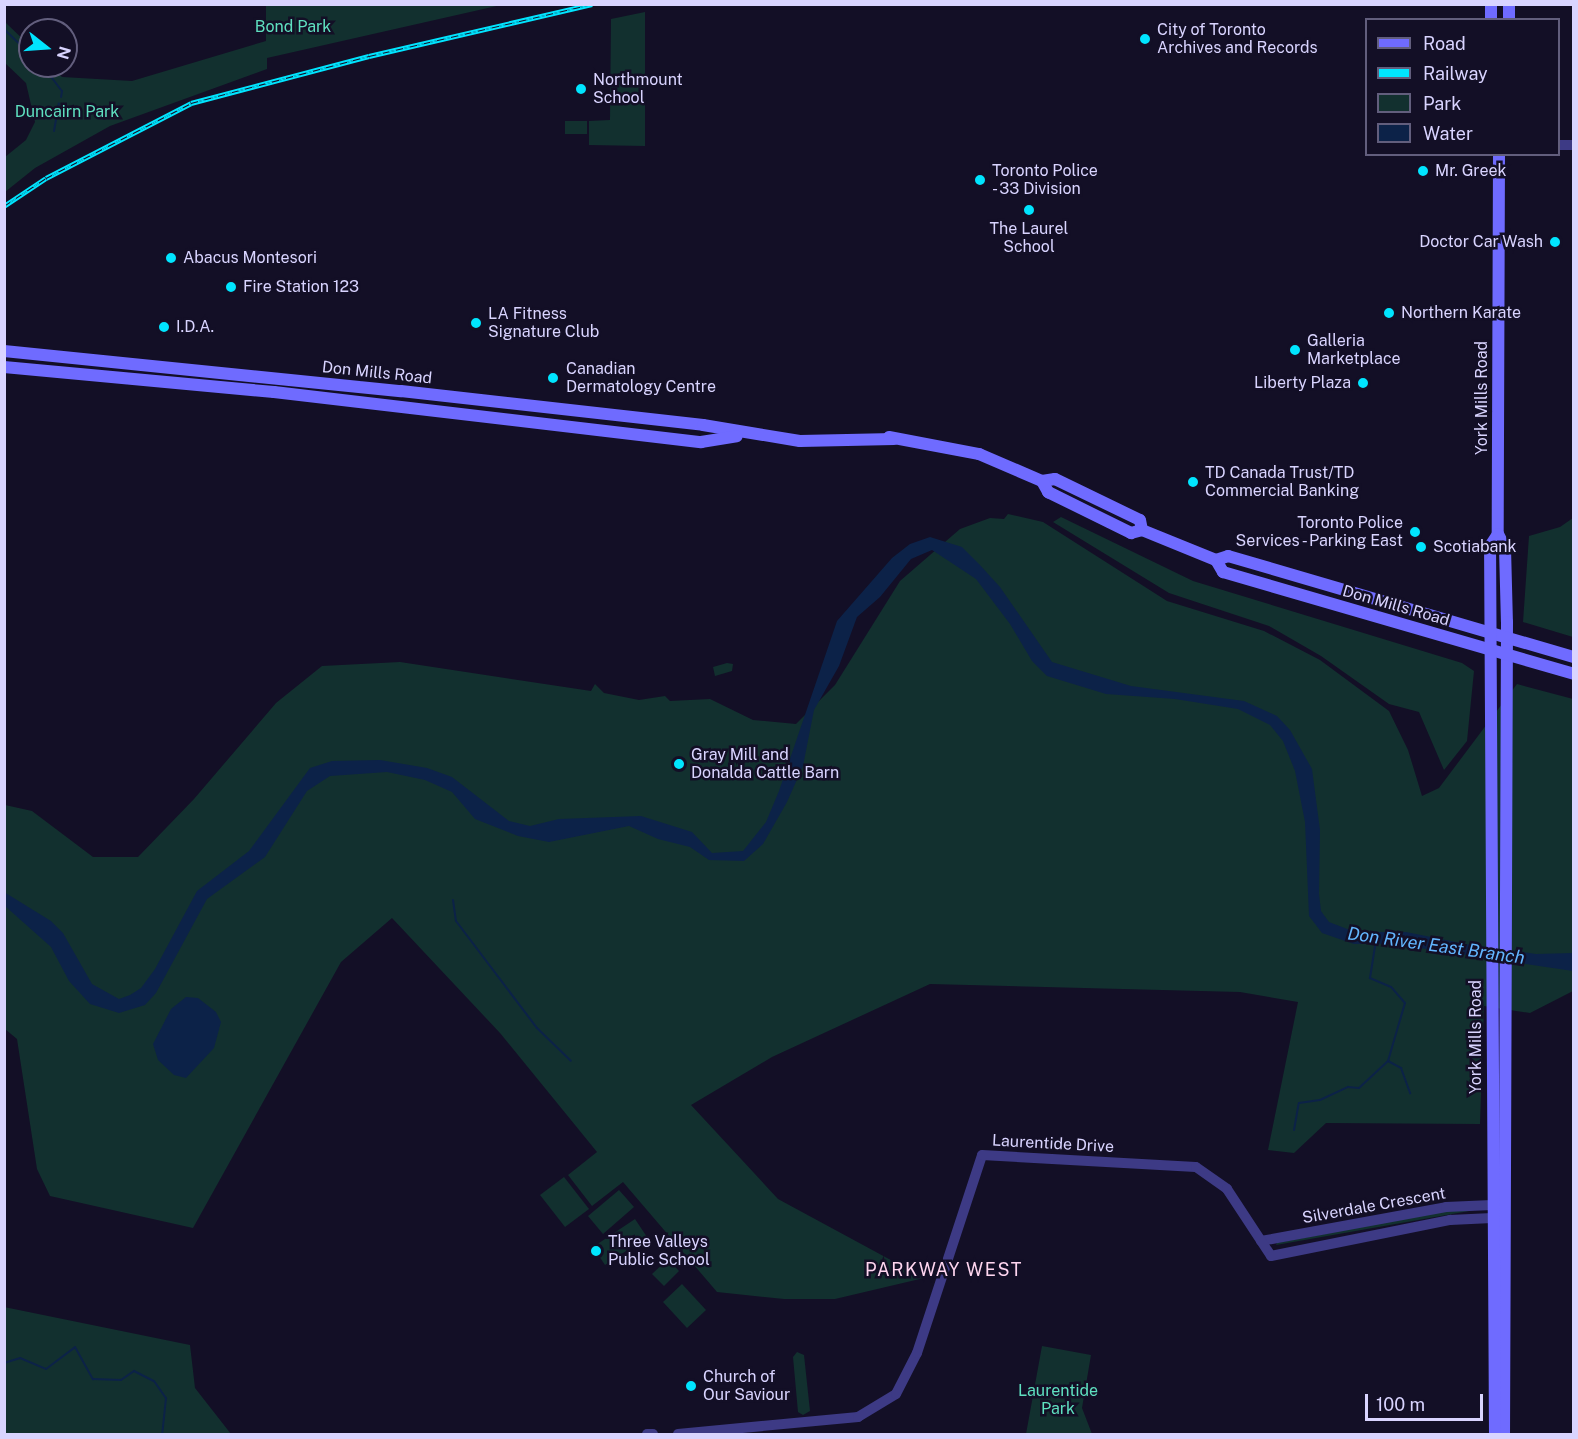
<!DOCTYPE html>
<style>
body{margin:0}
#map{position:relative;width:1578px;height:1439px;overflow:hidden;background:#130f26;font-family:"Public Sans",sans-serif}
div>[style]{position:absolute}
.green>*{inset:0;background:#12302f}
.water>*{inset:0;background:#0c2248}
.stream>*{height:2px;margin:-1px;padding:0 1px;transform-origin:1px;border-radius:1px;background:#0c2248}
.tertiary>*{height:10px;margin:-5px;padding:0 5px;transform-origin:5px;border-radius:5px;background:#3d3a85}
.secondary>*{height:12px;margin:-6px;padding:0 6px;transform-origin:6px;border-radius:6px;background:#6f6bff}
.rail>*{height:4.5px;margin-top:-2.25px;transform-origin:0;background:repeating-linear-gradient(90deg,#130f26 0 7px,#00e5ff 0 14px);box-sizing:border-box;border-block:2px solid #00e5ff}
.dots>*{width:16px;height:16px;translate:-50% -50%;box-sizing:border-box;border:3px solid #130f26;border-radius:50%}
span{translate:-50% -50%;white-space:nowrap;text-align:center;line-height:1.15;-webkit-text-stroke:5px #130f26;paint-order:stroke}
.park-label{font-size:16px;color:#5fe0c0}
.poi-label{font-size:16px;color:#d9d4ff}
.left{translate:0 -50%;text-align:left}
.right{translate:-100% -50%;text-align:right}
.street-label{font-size:16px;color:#d9d4ff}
.water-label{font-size:18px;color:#62b6ff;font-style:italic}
.neighbourhood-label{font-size:18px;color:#ffd6f0;letter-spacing:1.5px}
.frame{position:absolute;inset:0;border:6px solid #d9d4ff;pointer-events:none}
.legend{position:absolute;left:1365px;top:18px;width:195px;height:138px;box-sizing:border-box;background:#130f26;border:2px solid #625e7d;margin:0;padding:8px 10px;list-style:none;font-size:18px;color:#d9d4ff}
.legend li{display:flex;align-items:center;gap:12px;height:30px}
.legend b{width:30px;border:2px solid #625e7d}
.north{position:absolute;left:18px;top:18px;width:60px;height:60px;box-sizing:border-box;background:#130f26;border:2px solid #625e7d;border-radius:50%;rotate:107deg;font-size:16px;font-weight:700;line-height:24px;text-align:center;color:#d9d4ff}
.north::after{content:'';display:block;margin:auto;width:21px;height:27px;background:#00e5ff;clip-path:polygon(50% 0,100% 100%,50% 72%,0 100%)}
.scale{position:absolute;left:1365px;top:1394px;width:118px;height:27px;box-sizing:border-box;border:3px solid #d9d4ff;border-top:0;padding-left:8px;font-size:18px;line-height:21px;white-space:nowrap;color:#d9d4ff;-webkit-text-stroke:4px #130f26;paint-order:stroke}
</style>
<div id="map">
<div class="green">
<div style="clip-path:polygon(266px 5px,501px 5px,267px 58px,267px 69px,110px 126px,35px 168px,5px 192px,5px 157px,26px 140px,35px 122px,26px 83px,5px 63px,5px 22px,30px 46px,30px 66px,51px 66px,62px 77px,132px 81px,266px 41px)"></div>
<div style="clip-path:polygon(645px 12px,645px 146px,589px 145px,589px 121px,610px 120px,611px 19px)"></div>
<div style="clip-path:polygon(565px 121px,587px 121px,587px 134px,565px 134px)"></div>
<div style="clip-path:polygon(1008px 514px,1043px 522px,1167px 601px,1264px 631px,1320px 660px,1389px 711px,1408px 750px,1422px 796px,1439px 788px,1517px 684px,1573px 699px,1573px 991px,1530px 1013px,1484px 1006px,1480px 1124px,1326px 1123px,1294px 1153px,1268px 1150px,1298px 1002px,1240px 992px,930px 984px,772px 1057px,691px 1105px,778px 1199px,924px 1278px,835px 1299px,784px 1299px,717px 1292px,623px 1182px,592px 1206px,568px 1175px,597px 1152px,500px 1033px,392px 918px,341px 962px,193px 1228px,50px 1196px,37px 1169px,17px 1039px,5px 1029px,5px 805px,32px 811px,93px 857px,138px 857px,194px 799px,276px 703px,322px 666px,400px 662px,591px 691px,595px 684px,604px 693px,639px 700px,665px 696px,670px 701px,710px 699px,753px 720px,796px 724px,835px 685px,900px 581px,960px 529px,990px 518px,1004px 519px)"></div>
<div style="clip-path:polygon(1061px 517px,1193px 581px,1462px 663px,1474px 671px,1467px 741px,1444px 770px,1419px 712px,1389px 704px,1321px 656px,1269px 626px,1169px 593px,1053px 522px)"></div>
<div style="clip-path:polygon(1573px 518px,1573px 637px,1523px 622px,1529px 536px,1560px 527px)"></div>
<div style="clip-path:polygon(727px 663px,733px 664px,732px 671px,715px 676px,713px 667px)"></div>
<div style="clip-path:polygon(564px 1177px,589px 1209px,565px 1227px,540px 1195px)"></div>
<div style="clip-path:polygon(619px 1190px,634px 1207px,603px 1234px,588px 1216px)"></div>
<div style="clip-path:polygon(1465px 1207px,1475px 1210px,1276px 1245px,1277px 1243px)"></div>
<div style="clip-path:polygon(635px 1219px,647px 1237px,605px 1265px,593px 1247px)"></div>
<div style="clip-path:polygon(668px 1259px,679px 1271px,664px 1286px,652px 1274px)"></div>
<div style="clip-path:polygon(682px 1284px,706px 1310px,687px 1328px,663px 1302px)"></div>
<div style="clip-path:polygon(4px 1307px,190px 1345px,195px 1388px,231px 1434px,5px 1434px)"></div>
<div style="clip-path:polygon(1042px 1346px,1091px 1355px,1082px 1408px,1092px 1434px,1026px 1434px)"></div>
<div style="clip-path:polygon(797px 1352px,804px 1355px,810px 1411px,803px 1415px,798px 1412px,793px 1357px)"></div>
</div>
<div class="water">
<div style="clip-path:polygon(930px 537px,962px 547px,979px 564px,1000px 587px,1052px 662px,1131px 686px,1244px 701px,1277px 716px,1290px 730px,1312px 769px,1320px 830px,1319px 894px,1321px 911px,1329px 922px,1355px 932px,1406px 932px,1471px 945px,1536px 954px,1573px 953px,1573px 971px,1393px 944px,1354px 944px,1322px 933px,1309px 916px,1305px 822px,1295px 771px,1283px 741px,1270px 725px,1238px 709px,1175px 699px,1106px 694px,1047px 676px,1032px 661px,1010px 624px,976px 579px,932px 550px,911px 559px,880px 597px,857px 617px,839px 666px,814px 710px,803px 766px,787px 802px,763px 844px,744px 861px,709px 860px,690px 847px,658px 839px,629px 826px,549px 842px,518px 836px,475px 819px,452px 792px,425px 780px,387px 772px,330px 776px,307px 791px,265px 857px,207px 899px,156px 993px,145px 1005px,119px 1013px,90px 1004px,69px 981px,51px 947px,5px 906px,4px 892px,51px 921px,63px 933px,92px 984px,119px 999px,130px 995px,141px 988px,155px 969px,197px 891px,249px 851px,310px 768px,332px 761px,380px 760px,427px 768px,452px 777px,509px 821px,530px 826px,559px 819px,641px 816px,692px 832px,712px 853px,743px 851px,766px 822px,779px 791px,837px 621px,892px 558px,910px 544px)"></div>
<div style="clip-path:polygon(186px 997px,198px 998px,216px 1012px,221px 1022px,214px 1048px,186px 1078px,174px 1075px,158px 1060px,153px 1044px,171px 1009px)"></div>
</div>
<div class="stream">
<div style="left:4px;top:29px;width:36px;rotate:44deg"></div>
<div style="left:43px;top:66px;width:31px;rotate:53deg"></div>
<div style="left:62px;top:91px;width:6px;rotate:99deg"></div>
<div style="left:54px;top:131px;width:28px;rotate:-80deg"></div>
<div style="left:453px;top:900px;width:21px;rotate:82deg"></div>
<div style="left:456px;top:921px;width:134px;rotate:52.9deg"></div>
<div style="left:537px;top:1028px;width:47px;rotate:44.1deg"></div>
<div style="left:1388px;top:1061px;width:15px;rotate:28deg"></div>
<div style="left:1401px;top:1068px;width:27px;rotate:70deg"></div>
<div style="left:1294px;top:1130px;width:27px;rotate:-80deg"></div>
<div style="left:1299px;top:1103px;width:21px;rotate:-8deg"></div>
<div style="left:1320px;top:1100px;width:31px;rotate:-25deg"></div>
<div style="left:1348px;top:1087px;width:11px;rotate:5deg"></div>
<div style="left:1359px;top:1088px;width:40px;rotate:-43deg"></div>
<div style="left:1388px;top:1061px;width:60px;rotate:-73.7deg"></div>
<div style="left:1405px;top:1003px;width:21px;rotate:-131deg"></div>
<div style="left:1391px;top:987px;width:23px;rotate:-157deg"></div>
<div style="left:1370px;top:978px;width:37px;rotate:-81deg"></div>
<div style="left:4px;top:1363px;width:17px;rotate:-17deg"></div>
<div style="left:20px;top:1358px;width:28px;rotate:23deg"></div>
<div style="left:46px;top:1369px;width:36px;rotate:-37deg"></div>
<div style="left:75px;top:1347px;width:37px;rotate:61deg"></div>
<div style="left:93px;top:1379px;width:28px;rotate:2deg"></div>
<div style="left:121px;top:1380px;width:16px;rotate:-35deg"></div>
<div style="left:134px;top:1371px;width:22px;rotate:27deg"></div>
<div style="left:154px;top:1381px;width:21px;rotate:55deg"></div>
<div style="left:166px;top:1398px;width:36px;rotate:96deg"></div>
</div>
<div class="tertiary">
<div style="left:1558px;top:145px;width:16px"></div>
<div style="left:1261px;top:1241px;width:188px;rotate:-10.4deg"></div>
<div style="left:1446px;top:1207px;width:46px;rotate:-2.5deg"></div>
<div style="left:647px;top:1434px;width:6px"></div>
<div style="left:678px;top:1434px;width:181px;rotate:-5.4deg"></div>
<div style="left:858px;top:1417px;width:44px;rotate:-31.2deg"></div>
<div style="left:896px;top:1394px;width:46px;rotate:-62.9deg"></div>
<div style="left:917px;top:1353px;width:208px;rotate:-71.8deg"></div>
<div style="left:982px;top:1155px;width:214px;rotate:3.2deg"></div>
<div style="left:1196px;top:1167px;width:38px;rotate:35deg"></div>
<div style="left:1227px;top:1189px;width:80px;rotate:56.7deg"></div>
<div style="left:1271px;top:1256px;width:183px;rotate:-11.4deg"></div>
<div style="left:1450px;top:1220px;width:42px;rotate:-2.7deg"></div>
</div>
<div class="secondary">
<div style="left:1491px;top:4px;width:16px;rotate:90deg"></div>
<div style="left:1509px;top:4px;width:16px;rotate:90deg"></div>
<div style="left:1499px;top:154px;width:380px;rotate:90.2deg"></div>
<div style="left:1498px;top:534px;width:16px;rotate:63deg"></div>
<div style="left:1505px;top:548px;width:74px;rotate:88.5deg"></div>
<div style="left:1507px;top:622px;width:812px;rotate:90.21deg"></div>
<div style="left:4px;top:351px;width:399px;rotate:5.8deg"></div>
<div style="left:401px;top:391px;width:304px;rotate:6.4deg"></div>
<div style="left:703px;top:425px;width:98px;rotate:9.4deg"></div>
<div style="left:800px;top:441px;width:94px;rotate:-1.2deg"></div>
<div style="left:4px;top:367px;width:271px;rotate:5.3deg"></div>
<div style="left:274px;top:392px;width:430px;rotate:6.7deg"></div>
<div style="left:701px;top:442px;width:36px;rotate:-9deg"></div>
<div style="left:889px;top:437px;width:92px;rotate:10.7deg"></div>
<div style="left:979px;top:454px;width:69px;rotate:23.2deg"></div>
<div style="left:1042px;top:481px;width:13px;rotate:-9deg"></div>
<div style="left:1055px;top:479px;width:94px;rotate:25.8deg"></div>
<div style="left:1140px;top:520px;width:10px;rotate:79deg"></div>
<div style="left:1042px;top:481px;width:13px;rotate:61deg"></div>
<div style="left:1048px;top:492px;width:93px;rotate:26.3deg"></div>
<div style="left:1131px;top:533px;width:11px;rotate:-15deg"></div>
<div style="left:1142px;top:530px;width:80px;rotate:22.1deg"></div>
<div style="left:1216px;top:560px;width:13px;rotate:-18deg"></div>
<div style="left:1228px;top:556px;width:360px;rotate:16.3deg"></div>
<div style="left:1216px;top:560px;width:14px;rotate:60deg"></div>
<div style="left:1223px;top:572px;width:366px;rotate:16.2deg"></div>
<div style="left:1495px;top:1434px;width:888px;rotate:-90.32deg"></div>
<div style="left:1490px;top:546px;width:14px;rotate:-56deg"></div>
</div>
<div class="rail">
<div style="left:4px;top:206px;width:50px;rotate:-33.7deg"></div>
<div style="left:46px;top:178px;width:163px;rotate:-27.3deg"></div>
<div style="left:191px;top:103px;width:184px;rotate:-14.8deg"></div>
<div style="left:369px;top:56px;width:229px;rotate:-13.1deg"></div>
</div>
<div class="dots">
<div style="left:1145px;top:39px;background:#00e5ff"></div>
<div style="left:581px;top:89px;background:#00e5ff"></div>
<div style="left:1423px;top:171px;background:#00e5ff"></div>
<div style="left:980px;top:180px;background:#00e5ff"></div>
<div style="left:1029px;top:210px;background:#00e5ff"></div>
<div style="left:1555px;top:242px;background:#00e5ff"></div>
<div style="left:171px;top:258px;background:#00e5ff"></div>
<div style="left:231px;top:287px;background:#00e5ff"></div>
<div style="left:1389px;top:313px;background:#00e5ff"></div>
<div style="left:476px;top:323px;background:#00e5ff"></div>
<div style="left:164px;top:327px;background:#00e5ff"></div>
<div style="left:1295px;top:350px;background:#00e5ff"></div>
<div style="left:553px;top:378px;background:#00e5ff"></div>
<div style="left:1363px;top:383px;background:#00e5ff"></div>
<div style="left:1193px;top:482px;background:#00e5ff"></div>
<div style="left:1415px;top:532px;background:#00e5ff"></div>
<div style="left:1421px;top:547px;background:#00e5ff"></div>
<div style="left:679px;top:764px;background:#00e5ff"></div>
<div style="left:596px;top:1251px;background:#00e5ff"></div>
<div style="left:691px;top:1386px;background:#00e5ff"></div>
</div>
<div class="park-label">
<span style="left:293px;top:27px">Bond Park</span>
<span style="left:67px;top:112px">Duncairn Park</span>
<span style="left:1058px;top:1400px">Laurentide<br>Park</span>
</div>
<div class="poi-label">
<span class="left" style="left:1157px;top:39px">City of Toronto<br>Archives and Records</span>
<span class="left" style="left:593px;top:89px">Northmount<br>School</span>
<span class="left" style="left:992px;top:180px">Toronto Police<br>- 33 Division</span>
<span class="left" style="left:1435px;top:171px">Mr. Greek</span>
<span style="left:1029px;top:238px">The Laurel<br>School</span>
<span class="right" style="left:1543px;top:242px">Doctor Car Wash</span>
<span class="left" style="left:183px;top:258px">Abacus Montesori</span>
<span class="left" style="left:243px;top:287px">Fire Station 123</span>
<span class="left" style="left:1401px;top:313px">Northern Karate</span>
<span class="left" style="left:488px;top:323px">LA Fitness<br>Signature Club</span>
<span class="left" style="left:176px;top:327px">I.D.A.</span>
<span class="left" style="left:1307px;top:350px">Galleria<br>Marketplace</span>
<span class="left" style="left:566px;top:378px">Canadian<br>Dermatology Centre</span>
<span class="right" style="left:1351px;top:383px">Liberty Plaza</span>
<span class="left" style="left:1205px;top:482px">TD Canada Trust/TD<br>Commercial Banking</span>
<span class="right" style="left:1403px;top:532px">Toronto Police<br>Services - Parking East</span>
<span class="left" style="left:1433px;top:547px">Scotiabank</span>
<span class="left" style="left:691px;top:764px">Gray Mill and<br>Donalda Cattle Barn</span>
<span class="left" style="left:608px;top:1251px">Three Valleys<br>Public School</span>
<span class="left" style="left:703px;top:1386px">Church of<br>Our Saviour</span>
</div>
<div class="street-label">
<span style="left:377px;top:373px;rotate:6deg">Don Mills Road</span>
<span style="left:1482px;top:398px;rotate:-90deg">York Mills Road</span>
<span style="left:1396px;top:606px;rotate:16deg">Don Mills Road</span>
<span style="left:1476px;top:1037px;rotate:-90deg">York Mills Road</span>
<span style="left:1053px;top:1144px;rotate:3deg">Laurentide Drive</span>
<span style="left:1374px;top:1206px;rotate:-10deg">Silverdale Crescent</span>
</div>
<div class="water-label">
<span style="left:1436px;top:946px;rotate:8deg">Don River East Branch</span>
</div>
<div class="neighbourhood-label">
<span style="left:944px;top:1270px">PARKWAY WEST</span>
</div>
<div class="frame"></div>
<ul class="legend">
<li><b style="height:8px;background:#6f6bff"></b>Road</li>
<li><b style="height:8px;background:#00e5ff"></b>Railway</li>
<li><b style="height:16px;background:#12302f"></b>Park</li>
<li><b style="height:16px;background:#0c2248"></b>Water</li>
</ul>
<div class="north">N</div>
<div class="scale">100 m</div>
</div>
